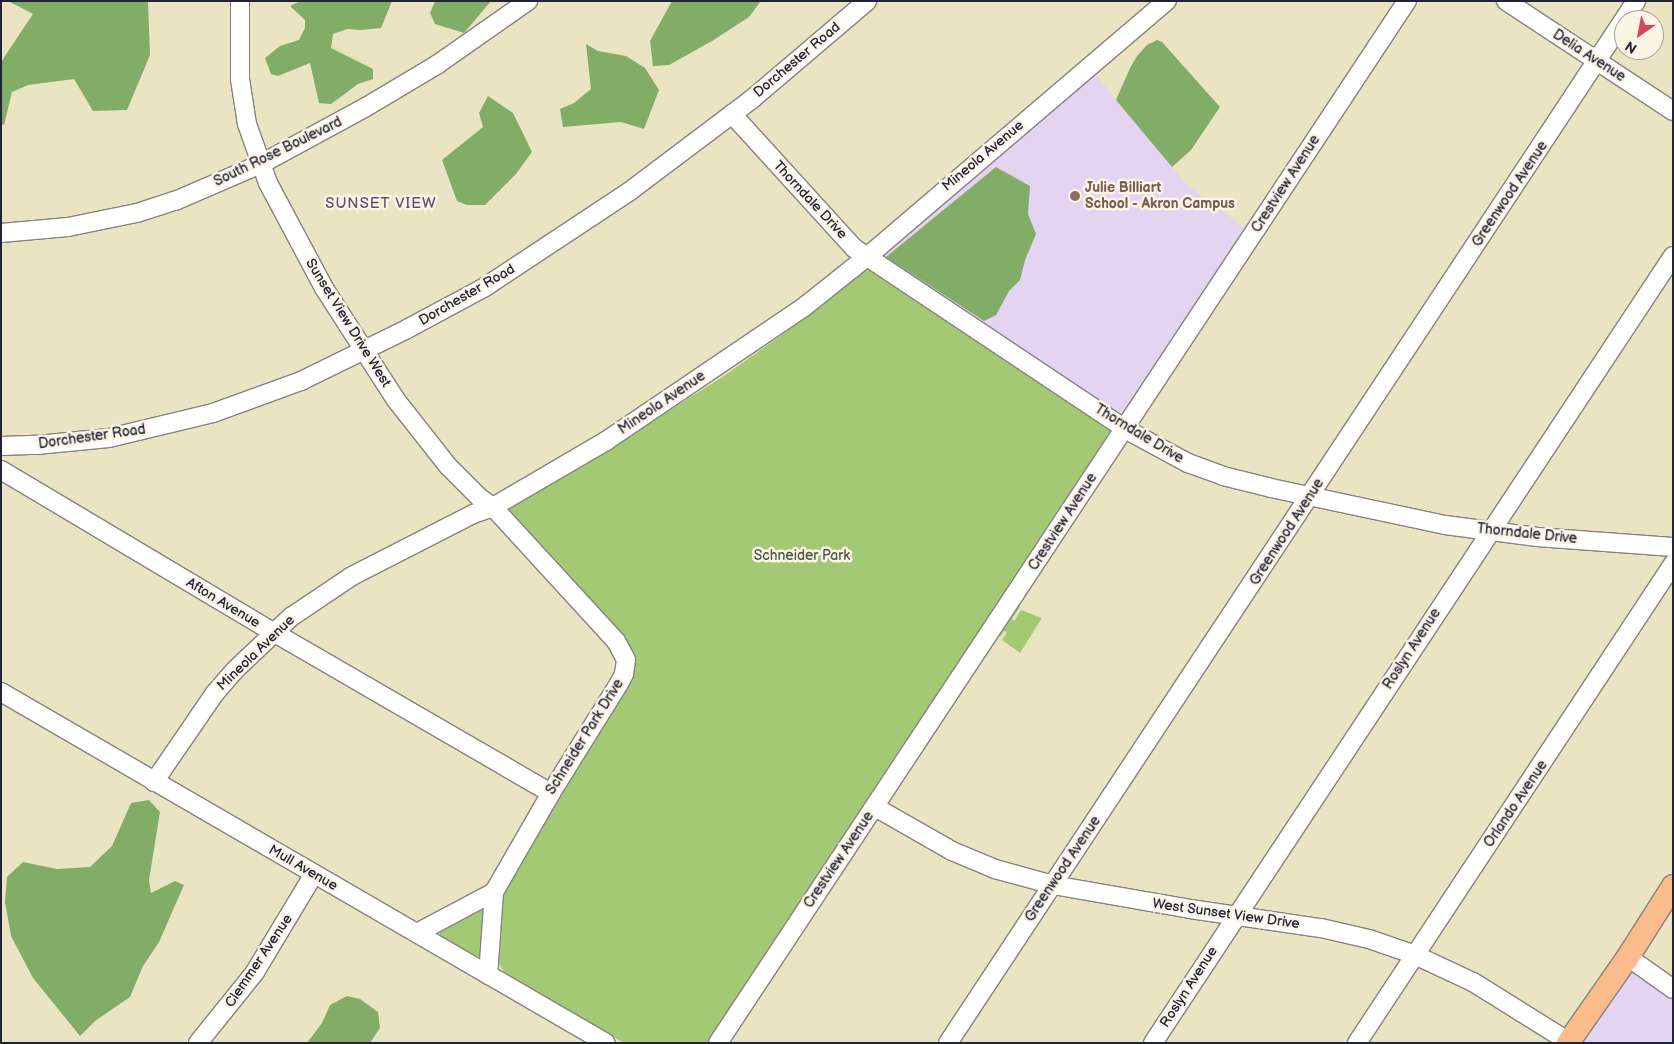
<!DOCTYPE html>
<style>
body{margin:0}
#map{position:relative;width:1674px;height:1044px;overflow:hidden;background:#ebe4c3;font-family:"Balsamiq Sans",sans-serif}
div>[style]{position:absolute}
.built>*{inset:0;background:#e4d3f1}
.green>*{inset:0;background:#a3c974}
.forest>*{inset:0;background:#82ad66}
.roads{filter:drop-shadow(1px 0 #86837f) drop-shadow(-1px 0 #86837f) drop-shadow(0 1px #86837f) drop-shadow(0 -1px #86837f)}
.minor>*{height:18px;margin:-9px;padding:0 9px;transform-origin:9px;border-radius:9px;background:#fff}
.major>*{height:22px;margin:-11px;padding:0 11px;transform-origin:11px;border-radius:11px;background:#f9bc8a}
.dots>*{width:14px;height:14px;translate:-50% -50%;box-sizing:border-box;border:2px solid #fcf5e5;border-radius:50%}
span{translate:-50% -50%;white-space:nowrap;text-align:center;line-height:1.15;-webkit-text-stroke:5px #fcf5e5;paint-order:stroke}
.street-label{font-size:14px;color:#22223b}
.education-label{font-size:14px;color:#785e54;font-weight:700}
.left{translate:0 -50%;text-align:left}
.park-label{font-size:14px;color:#49544c}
.neighbourhood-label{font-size:15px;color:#60506e;letter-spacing:1px}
.frame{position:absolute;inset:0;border:2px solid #22223b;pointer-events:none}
.north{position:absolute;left:1614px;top:10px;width:50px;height:50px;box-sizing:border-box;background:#fcf5e5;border:1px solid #a5a1a1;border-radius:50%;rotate:213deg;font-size:14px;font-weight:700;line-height:20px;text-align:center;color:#22223b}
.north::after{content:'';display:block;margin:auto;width:18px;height:22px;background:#d1495b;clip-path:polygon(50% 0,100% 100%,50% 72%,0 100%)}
</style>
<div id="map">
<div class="built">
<div style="clip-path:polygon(1091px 69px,1188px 186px,1250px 232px,1125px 416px,1117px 417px,884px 260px,880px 254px)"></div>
<div style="clip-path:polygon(1628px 957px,1673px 989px,1673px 1043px,1568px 1043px)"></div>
</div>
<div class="green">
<div style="clip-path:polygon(870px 270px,879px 272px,1110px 429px,1112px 434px,710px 1043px,624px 1043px,512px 978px,504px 972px,499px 964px,503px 898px,506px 887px,634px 664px,635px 654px,621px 634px,510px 515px,509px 510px,512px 504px,616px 444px,724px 376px,804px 319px,863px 271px)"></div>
<div style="clip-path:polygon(1018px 605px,1020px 607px,1012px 619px,1014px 621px,1021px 610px,1042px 618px,1020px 653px,1002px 640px,1007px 632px,1004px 631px,1000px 637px,996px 634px)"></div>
<div style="clip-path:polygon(485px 902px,485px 953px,480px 957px,471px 955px,440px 936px,440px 927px)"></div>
</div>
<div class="forest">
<div style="clip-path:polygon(8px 1px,148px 1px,150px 55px,127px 110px,93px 111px,74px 79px,28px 85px,12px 92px,4px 125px,1px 124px,1px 62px,33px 14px)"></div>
<div style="clip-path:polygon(301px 1px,392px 1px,381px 28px,361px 30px,347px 29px,333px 34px,331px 48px,373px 69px,373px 79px,358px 84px,331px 104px,319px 103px,310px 63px,278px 76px,271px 74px,265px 58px,280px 46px,299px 40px,305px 28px,305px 20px,290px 6px)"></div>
<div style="clip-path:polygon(435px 1px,491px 1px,464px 33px,435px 24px,430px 13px)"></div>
<div style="clip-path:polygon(672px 1px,761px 1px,749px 17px,712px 41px,669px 65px,653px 66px,650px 41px)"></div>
<div style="clip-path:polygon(1157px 40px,1162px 42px,1220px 107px,1191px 150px,1172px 167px,1116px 100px,1130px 68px,1137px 56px,1147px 45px)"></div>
<div style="clip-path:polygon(586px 44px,598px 51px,626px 56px,645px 68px,659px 90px,644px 129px,621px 122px,563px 127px,560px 109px,574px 103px,591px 89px)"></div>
<div style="clip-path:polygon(488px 96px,513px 113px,532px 152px,516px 174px,485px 205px,467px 205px,457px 201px,442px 160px,483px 127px,479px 113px)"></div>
<div style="clip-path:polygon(996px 167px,1030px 186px,1028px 214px,1036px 234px,1025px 260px,1020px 280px,1009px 291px,996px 315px,984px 321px,886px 257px)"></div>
<div style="clip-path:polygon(149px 800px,160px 812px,149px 880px,151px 893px,175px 881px,184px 885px,159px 942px,143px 966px,130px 997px,95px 1021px,80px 1036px,33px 978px,11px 936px,5px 902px,7px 877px,23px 862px,57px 869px,90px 867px,112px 846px,131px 803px)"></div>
<div style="clip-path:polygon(347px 996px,360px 999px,378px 1012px,380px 1028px,370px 1043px,307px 1043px,322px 1023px,330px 1005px)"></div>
</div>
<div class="roads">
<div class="minor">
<div style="left:240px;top:1px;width:78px;rotate:90deg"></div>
<div style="left:240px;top:79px;width:46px;rotate:81.2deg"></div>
<div style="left:247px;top:124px;width:63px;rotate:70.4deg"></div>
<div style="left:268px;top:183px;width:119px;rotate:61.9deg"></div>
<div style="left:324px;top:288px;width:133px;rotate:57.3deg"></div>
<div style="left:396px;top:400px;width:84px;rotate:51.8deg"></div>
<div style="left:448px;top:466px;width:45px;rotate:45deg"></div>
<div style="left:480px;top:498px;width:16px;rotate:35deg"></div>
<div style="left:493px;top:507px;width:182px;rotate:47.5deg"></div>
<div style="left:616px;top:641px;width:21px;rotate:62deg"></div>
<div style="left:626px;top:660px;width:14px;rotate:98deg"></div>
<div style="left:624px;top:674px;width:9px;rotate:117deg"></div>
<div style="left:620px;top:682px;width:131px;rotate:121.9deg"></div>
<div style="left:551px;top:793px;width:114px;rotate:119.9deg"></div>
<div style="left:494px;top:892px;width:83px;rotate:94.1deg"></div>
<div style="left:1506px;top:1px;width:200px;rotate:33.4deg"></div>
<div style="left:732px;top:114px;width:181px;rotate:47.7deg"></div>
<div style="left:854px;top:248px;width:326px;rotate:33.7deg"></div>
<div style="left:1125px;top:429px;width:72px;rotate:28.4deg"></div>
<div style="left:1188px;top:463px;width:37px;rotate:20deg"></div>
<div style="left:1223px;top:476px;width:49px;rotate:14deg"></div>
<div style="left:1271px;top:488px;width:178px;rotate:12deg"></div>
<div style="left:1445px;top:525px;width:93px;rotate:7.4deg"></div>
<div style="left:1537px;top:537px;width:136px;rotate:4.2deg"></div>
<div style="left:1px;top:233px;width:67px;rotate:-5.1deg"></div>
<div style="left:68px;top:227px;width:70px;rotate:-11.5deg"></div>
<div style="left:137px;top:213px;width:40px;rotate:-18deg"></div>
<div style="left:175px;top:201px;width:94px;rotate:-23.3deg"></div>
<div style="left:261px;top:164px;width:119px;rotate:-28.5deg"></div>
<div style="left:366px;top:107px;width:84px;rotate:-30.8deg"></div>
<div style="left:438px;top:64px;width:110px;rotate:-35deg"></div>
<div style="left:1px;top:446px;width:36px;rotate:-2deg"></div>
<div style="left:37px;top:445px;width:72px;rotate:-5.6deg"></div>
<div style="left:109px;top:438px;width:107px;rotate:-13.5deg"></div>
<div style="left:213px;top:413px;width:94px;rotate:-20deg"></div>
<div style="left:301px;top:381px;width:118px;rotate:-26.1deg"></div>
<div style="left:407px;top:329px;width:89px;rotate:-28.3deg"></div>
<div style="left:485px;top:287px;width:174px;rotate:-33.5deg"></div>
<div style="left:630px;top:191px;width:153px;rotate:-37deg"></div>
<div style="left:752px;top:99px;width:151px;rotate:-40.4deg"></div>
<div style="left:1px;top:470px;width:317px;rotate:30.8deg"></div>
<div style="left:273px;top:632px;width:321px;rotate:30.1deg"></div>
<div style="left:1px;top:692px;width:699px;rotate:30.12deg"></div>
<div style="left:154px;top:782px;width:108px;rotate:-55.6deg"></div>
<div style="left:215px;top:693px;width:29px;rotate:-49deg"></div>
<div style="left:234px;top:671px;width:79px;rotate:-43.5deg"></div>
<div style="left:291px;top:617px;width:73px;rotate:-33.9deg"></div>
<div style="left:352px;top:576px;width:136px;rotate:-27.1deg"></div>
<div style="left:473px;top:514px;width:21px;rotate:-19deg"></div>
<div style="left:493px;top:507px;width:131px;rotate:-30.3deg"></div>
<div style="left:606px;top:441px;width:239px;rotate:-34.1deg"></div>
<div style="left:804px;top:307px;width:82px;rotate:-38.6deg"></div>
<div style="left:868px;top:256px;width:393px;rotate:-40.5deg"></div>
<div style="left:875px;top:807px;width:89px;rotate:29.7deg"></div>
<div style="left:952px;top:851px;width:47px;rotate:22.7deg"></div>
<div style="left:995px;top:869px;width:60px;rotate:15.4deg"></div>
<div style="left:1053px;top:885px;width:139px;rotate:9.9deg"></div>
<div style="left:1190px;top:909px;width:132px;rotate:8.3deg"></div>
<div style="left:1321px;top:928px;width:49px;rotate:12.9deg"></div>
<div style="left:1369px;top:939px;width:49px;rotate:19.2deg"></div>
<div style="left:1415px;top:955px;width:64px;rotate:25deg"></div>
<div style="left:1473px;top:982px;width:113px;rotate:32deg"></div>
<div style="left:417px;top:933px;width:87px;rotate:-28deg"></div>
<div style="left:1628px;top:957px;width:55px;rotate:35.4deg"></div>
<div style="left:198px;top:1043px;width:91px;rotate:-51.2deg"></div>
<div style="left:255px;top:972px;width:114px;rotate:-59deg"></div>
<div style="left:718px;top:1043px;width:1249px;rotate:-56.53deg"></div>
<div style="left:948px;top:1043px;width:1249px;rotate:-56.56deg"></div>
<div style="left:1153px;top:1043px;width:943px;rotate:-56.55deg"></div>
<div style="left:1357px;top:1043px;width:574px;rotate:-56.59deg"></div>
</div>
<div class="major">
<div style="left:1568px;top:1043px;width:105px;rotate:-55.1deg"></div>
<div style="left:1628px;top:957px;width:84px;rotate:-57.6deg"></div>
</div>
</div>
<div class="dots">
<div style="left:1075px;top:196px;background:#8d6e63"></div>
</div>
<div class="street-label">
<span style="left:1589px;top:56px;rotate:33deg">Delia Avenue</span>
<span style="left:797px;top:60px;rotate:-40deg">Dorchester Road</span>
<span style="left:278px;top:152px;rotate:-26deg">South Rose Boulevard</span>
<span style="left:983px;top:156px;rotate:-40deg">Mineola Avenue</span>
<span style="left:1286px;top:184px;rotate:-57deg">Crestview Avenue</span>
<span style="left:1510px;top:194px;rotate:-56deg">Greenwood Avenue</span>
<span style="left:810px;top:200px;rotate:47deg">Thorndale Drive</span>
<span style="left:467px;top:295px;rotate:-30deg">Dorchester Road</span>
<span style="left:348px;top:323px;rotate:58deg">Sunset View Drive West</span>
<span style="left:662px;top:403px;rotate:-34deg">Mineola Avenue</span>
<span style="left:1139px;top:434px;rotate:31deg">Thorndale Drive</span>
<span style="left:92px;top:437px;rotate:-8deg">Dorchester Road</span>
<span style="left:1063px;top:522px;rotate:-57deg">Crestview Avenue</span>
<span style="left:1287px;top:532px;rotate:-57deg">Greenwood Avenue</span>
<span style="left:1527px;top:534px;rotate:6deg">Thorndale Drive</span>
<span style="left:223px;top:603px;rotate:31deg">Afton Avenue</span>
<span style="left:1412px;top:649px;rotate:-57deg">Roslyn Avenue</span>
<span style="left:256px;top:653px;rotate:-44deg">Mineola Avenue</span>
<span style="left:585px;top:737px;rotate:-58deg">Schneider Park Drive</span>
<span style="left:1516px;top:804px;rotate:-56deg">Orlando Avenue</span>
<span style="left:839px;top:860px;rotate:-56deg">Crestview Avenue</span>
<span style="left:303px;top:868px;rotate:30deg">Mull Avenue</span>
<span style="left:1063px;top:869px;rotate:-56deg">Greenwood Avenue</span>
<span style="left:1226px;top:914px;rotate:8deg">West Sunset View Drive</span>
<span style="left:259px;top:961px;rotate:-56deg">Clemmer Avenue</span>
<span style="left:1189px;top:987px;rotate:-57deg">Roslyn Avenue</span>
</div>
<div class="education-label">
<span class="left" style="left:1085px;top:196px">Julie Billiart<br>School - Akron Campus</span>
</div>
<div class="park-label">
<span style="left:802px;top:556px">Schneider Park</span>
</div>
<div class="neighbourhood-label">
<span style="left:381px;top:204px">SUNSET VIEW</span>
</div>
<div class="frame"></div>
<div class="north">N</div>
</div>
